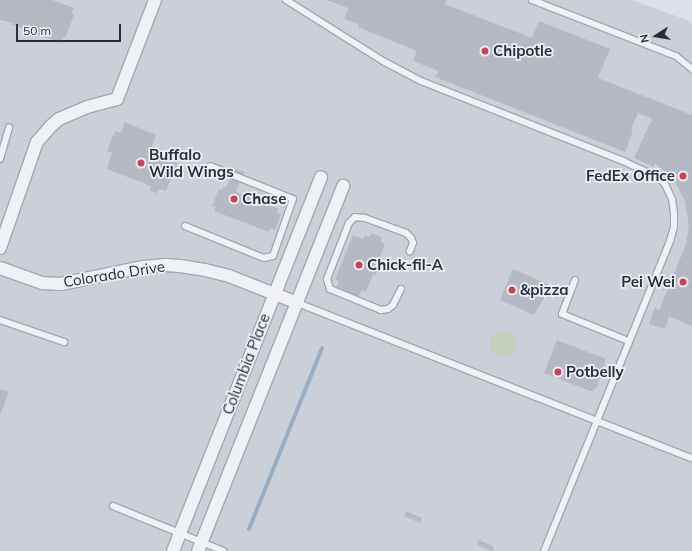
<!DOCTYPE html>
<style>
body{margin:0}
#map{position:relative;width:692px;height:551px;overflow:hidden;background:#dde0e6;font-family:Mulish,sans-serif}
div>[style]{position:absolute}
.built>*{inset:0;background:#cbcfd8}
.green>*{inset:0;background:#c2d0be}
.round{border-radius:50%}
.stream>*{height:4px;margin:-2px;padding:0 2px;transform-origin:2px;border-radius:2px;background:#98adc6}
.building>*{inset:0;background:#b4b9c3}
.roads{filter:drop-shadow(1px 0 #a3a7b0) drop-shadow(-1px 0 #a3a7b0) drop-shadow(0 1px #a3a7b0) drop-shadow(0 -1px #a3a7b0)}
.service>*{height:6px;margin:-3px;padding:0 3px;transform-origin:3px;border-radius:3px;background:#eff1f5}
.minor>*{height:12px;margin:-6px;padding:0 6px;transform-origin:6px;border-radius:6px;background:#eff1f5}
.dots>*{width:11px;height:11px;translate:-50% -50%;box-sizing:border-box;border:2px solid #eceff4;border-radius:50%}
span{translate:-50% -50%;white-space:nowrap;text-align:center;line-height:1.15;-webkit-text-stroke:3.5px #eceff4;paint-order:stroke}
.poi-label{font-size:15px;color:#272e3c;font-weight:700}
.left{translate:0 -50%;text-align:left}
.right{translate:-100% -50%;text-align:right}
.street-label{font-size:15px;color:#272e3c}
.north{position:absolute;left:636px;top:16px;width:40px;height:40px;-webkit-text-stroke:3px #eceff4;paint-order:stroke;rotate:258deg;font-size:11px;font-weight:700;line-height:16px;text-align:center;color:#272e3c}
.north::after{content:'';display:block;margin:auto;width:14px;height:18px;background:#272e3c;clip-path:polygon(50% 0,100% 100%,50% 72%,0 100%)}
.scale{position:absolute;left:16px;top:24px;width:105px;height:18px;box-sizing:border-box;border:2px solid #272e3c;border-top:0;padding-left:5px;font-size:12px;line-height:14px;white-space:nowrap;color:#272e3c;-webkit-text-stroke:3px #eceff4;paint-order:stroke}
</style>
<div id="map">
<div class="built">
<div style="clip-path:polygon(0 0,631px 0,687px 20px,692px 24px,692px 551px,0 551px)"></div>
</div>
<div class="green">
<div class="round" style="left:490px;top:331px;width:26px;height:26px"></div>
</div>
<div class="stream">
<div style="left:249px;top:529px;width:195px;rotate:-68deg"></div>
</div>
<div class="building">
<div style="clip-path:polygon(0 0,52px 0,74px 8px,71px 14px,74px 15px,65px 38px,63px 37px,61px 43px,36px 34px,36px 32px,12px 25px,13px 23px,0 20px)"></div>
<div style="clip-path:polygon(327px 0,447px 0,445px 4px,532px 38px,539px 21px,610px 49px,598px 78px,692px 115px,692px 326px,669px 316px,665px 329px,649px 324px,655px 307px,659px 311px,686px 244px,689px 226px,685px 201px,674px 180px,655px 163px,654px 167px,634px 158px,652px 119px,638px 113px,631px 130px,633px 131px,625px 152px,435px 77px,439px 71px,413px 61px,417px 51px,358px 27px,359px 24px,344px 19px,348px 8px)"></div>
<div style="clip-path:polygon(125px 122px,156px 135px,152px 146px,180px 157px,166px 191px,159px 189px,157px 193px,150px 191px,151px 186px,107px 169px,112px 153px,107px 151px,115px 131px,121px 133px)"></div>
<div style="clip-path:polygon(234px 168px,244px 172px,236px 192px,279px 209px,277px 212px,281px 214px,275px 230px,271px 228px,269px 232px,214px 211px,216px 207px,212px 206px,219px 189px,222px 190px,224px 187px,226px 188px)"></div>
<div style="clip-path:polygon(372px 233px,381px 237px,381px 242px,385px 244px,377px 265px,379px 266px,375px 276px,373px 275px,366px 292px,362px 290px,358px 297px,337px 287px,339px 281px,335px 279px,353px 235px,363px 239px,365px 235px,369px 237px)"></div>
<div style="clip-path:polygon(513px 269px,548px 284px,546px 286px,550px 288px,534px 315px,500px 300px)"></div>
<div style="clip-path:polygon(557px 340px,606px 359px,596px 389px,594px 388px,593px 392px,544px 373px)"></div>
<div style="clip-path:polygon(0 389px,9px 392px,0 415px)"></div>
<div style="clip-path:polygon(406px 511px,422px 518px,420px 523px,404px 516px)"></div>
<div style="clip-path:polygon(479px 540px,494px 547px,492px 551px,477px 545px)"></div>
</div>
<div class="roads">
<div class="service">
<div style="left:286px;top:0;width:115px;rotate:32.2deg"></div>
<div style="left:383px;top:61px;width:43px;rotate:27.8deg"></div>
<div style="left:421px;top:81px;width:217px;rotate:21.6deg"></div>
<div style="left:623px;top:161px;width:40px;rotate:25deg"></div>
<div style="left:659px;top:178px;width:8px;rotate:45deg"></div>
<div style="left:665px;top:184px;width:17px;rotate:65deg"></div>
<div style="left:672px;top:199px;width:15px;rotate:82deg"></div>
<div style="left:674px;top:214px;width:13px;rotate:90deg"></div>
<div style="left:674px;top:227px;width:15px;rotate:106deg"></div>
<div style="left:670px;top:241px;width:335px;rotate:112.1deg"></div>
<div style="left:532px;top:0;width:155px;rotate:21.3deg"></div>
<div style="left:676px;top:56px;width:21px;rotate:39deg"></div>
<div style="left:0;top:159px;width:33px;rotate:-74deg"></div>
<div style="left:185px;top:226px;width:85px;rotate:22.1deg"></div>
<div style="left:264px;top:258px;width:9px;rotate:-13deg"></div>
<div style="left:273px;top:256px;width:60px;rotate:-70.7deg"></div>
<div style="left:293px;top:199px;width:89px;rotate:-158.3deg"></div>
<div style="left:575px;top:280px;width:36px;rotate:111deg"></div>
<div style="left:562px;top:314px;width:71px;rotate:22.2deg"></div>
<div style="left:401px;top:289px;width:18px;rotate:117deg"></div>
<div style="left:393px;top:305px;width:6px;rotate:141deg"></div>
<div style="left:388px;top:309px;width:7px;rotate:172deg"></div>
<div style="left:381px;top:310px;width:55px;rotate:-157.6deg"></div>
<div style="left:330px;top:289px;width:10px;rotate:-107deg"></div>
<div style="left:327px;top:279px;width:60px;rotate:-68.6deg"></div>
<div style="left:349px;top:223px;width:8px;rotate:-45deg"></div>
<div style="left:355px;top:217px;width:10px;rotate:6deg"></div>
<div style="left:365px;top:218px;width:44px;rotate:20.1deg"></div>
<div style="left:406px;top:233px;width:7px;rotate:45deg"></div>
<div style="left:411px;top:238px;width:5px;rotate:68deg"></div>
<div style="left:413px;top:243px;width:9px;rotate:111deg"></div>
<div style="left:295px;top:302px;width:427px;rotate:21.5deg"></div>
<div style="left:0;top:320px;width:68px;rotate:19deg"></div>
<div style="left:113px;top:506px;width:119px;rotate:22.2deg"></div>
</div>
<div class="minor">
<div style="left:0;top:248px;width:112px;rotate:-70.8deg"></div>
<div style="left:37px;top:142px;width:20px;rotate:-49deg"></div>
<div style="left:50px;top:127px;width:12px;rotate:-42deg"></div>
<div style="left:59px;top:119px;width:30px;rotate:-23deg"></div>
<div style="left:87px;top:107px;width:31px;rotate:-15deg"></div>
<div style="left:117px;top:99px;width:106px;rotate:-69deg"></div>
<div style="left:0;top:268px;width:45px;rotate:19.7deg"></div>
<div style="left:42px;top:283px;width:19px;rotate:3deg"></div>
<div style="left:61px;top:284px;width:84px;rotate:-11.7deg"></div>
<div style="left:143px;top:267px;width:23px;rotate:-5deg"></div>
<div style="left:166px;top:265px;width:14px;rotate:4deg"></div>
<div style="left:180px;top:266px;width:25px;rotate:9deg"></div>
<div style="left:205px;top:270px;width:25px;rotate:14deg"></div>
<div style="left:229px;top:276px;width:71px;rotate:21.5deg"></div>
<div style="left:173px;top:551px;width:402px;rotate:-68.4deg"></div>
<div style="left:198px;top:551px;width:393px;rotate:-68.3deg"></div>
</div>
</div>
<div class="dots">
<div style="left:485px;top:51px;background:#ca4353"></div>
<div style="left:141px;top:163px;background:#ca4353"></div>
<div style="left:683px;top:176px;background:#ca4353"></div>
<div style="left:234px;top:199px;background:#ca4353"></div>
<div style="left:359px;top:265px;background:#ca4353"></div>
<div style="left:683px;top:282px;background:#ca4353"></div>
<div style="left:512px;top:290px;background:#ca4353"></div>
<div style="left:558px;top:372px;background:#ca4353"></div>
</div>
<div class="poi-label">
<span class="left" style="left:493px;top:51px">Chipotle</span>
<span class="left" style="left:149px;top:163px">Buffalo<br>Wild Wings</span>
<span class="right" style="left:675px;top:176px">FedEx Office</span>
<span class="left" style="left:242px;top:199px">Chase</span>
<span class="left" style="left:367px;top:265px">Chick-fil-A</span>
<span class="right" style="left:675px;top:282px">Pei Wei</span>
<span class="left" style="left:520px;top:290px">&amp;pizza</span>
<span class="left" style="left:566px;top:372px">Potbelly</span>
</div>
<div class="street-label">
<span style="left:114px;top:274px;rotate:-9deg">Colorado Drive</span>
<span style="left:246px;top:364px;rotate:-69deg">Columbia Place</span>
</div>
<div class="north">N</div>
<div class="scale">50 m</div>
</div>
